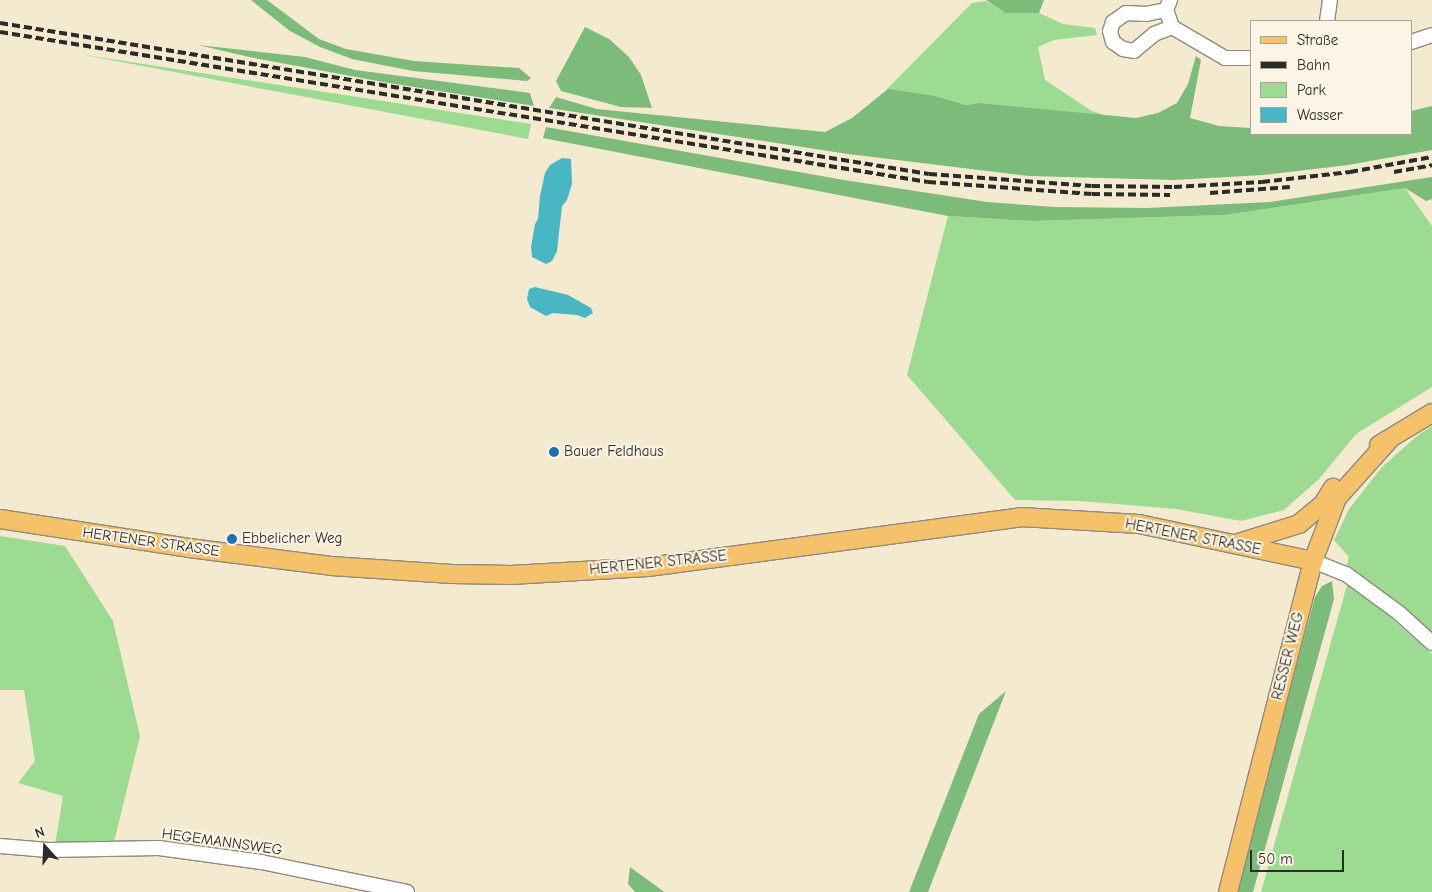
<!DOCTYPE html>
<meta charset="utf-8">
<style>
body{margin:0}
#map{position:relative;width:1432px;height:892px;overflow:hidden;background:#f4ead0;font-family:"Comic Neue",sans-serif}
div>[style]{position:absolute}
.green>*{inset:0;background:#9cdb91}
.forest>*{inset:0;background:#7dbb7b}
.water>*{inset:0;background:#48b6c3}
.roads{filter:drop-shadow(1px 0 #908a7e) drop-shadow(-1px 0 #908a7e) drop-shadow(0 1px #908a7e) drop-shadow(0 -1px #908a7e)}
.minor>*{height:14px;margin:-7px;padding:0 7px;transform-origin:7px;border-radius:7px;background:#fff}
.major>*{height:18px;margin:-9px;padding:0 9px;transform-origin:9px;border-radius:9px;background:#f5c16b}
.rail>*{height:4px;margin-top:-2px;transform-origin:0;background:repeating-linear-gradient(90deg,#2b2b2b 0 8px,transparent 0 12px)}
.dots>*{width:14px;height:14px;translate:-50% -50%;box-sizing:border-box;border:2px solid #fcf5e5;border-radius:50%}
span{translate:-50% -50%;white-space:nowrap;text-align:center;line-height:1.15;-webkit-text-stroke:4px #fcf5e5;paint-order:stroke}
.poi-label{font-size:15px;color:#2b2b2b}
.left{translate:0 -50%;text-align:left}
.street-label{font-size:15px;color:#2b2b2b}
.legend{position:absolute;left:1250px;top:20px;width:162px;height:115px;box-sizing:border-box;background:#fcf5e5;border:1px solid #a8a49b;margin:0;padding:6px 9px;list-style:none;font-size:15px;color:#2b2b2b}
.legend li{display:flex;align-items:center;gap:10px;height:25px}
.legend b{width:25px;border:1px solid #a8a49b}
.north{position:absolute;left:20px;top:822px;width:50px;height:50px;-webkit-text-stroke:4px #fcf5e5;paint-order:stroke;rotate:340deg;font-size:14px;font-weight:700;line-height:20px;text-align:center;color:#2b2b2b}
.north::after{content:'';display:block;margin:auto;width:18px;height:22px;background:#2b2b2b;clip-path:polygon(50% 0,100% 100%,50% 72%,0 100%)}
.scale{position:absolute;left:1250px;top:850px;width:94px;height:22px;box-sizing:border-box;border:2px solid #2b2b2b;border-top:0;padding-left:6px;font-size:15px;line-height:18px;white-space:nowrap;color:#2b2b2b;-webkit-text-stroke:4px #fcf5e5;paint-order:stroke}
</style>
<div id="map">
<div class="green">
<div style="clip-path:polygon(986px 1px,1005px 13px,1039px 13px,1063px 24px,1095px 28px,1097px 35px,1054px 40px,1038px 47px,1045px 80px,1092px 111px,1107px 116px,980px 103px,966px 105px,936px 96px,886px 90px,972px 3px)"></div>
<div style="clip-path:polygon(79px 54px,531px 124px,528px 139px)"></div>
<div style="clip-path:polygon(1405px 188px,1432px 226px,1432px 387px,1356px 434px,1320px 478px,1284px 510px,1241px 521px,1176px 509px,1081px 501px,1015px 500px,907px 375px,948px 216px,1032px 221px,1225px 215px)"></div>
<div style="clip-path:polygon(1432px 426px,1432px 632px,1345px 570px,1349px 557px,1334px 540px,1349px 509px,1382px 467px,1417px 436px)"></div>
<div style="clip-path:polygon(0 536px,65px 546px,113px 621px,140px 736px,114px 842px,55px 845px,63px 796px,18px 783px,35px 761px,24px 690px,0 690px)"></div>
<div style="clip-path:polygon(1347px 585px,1380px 608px,1432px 654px,1432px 892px,1261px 892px)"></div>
</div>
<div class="forest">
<div style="clip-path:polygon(251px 0,267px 0,319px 39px,346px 49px,414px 61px,519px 68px,531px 78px,527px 81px,413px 71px,352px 59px,320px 47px,290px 31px)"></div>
<div style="clip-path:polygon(986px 0,1044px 0,1039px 13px,1005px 13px)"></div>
<div style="clip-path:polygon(585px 27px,609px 39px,629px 57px,641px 75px,652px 108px,621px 107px,561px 91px,556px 81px)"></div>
<div style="clip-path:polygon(198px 45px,305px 57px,355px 70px,530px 93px,534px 106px,383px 82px,249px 57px)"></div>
<div style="clip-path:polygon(1196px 56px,1201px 60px,1190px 118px,1219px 126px,1251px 128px,1251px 134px,1411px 134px,1411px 111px,1432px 106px,1432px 150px,1348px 165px,1263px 175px,1174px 180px,1029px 176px,848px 154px,549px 108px,556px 97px,597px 109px,825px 132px,852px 118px,888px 89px,936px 96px,966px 105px,980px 103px,1136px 118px,1158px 113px,1177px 103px,1188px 84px)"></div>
<div style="clip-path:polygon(546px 127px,844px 180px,987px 202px,1055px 207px,1147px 208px,1228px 204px,1270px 202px,1432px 177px,1432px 199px,1426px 201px,1405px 188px,1225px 215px,1032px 221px,948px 216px,543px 138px)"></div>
<div style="clip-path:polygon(1332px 581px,1334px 599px,1253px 892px,1235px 892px,1315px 597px,1322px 586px)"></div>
<div style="clip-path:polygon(1006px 691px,928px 892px,909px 892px,979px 714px)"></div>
<div style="clip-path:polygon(630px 867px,663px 891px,664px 892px,635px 892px,628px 884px)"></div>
</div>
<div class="water">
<div style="clip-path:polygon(562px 158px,571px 159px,572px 184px,567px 200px,562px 206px,557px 251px,552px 261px,546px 264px,532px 257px,531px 247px,535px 224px,538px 219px,540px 196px,545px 173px,550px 165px)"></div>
<div style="clip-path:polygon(535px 287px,568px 295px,591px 308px,593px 313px,585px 318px,577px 315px,553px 313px,546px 316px,530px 307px,527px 299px,529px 289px)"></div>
</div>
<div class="roads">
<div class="minor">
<div style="left:1166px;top:10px;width:20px;rotate:169deg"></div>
<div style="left:1146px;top:14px;width:20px;rotate:-177deg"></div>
<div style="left:1126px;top:13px;width:16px;rotate:145deg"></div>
<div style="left:1113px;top:22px;width:9px;rotate:108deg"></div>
<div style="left:1110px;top:31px;width:11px;rotate:75deg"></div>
<div style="left:1113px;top:42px;width:12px;rotate:35deg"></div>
<div style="left:1123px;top:49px;width:11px;rotate:10deg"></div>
<div style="left:1134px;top:51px;width:26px;rotate:-40deg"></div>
<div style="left:1154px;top:34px;width:19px;rotate:-21deg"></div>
<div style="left:1172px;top:27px;width:18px;rotate:-109deg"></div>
<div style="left:1166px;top:10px;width:11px;rotate:-68deg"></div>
<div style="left:1327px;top:21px;width:21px;rotate:-82deg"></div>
<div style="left:1172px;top:27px;width:61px;rotate:30.3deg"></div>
<div style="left:1225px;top:58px;width:26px"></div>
<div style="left:1411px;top:42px;width:22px;rotate:-18deg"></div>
<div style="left:1313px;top:561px;width:35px;rotate:22deg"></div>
<div style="left:1346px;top:574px;width:66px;rotate:36.3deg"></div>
<div style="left:1399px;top:613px;width:45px;rotate:42.3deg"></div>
<div style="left:0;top:846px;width:48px;rotate:4.8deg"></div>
<div style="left:48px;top:850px;width:111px;rotate:-1deg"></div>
<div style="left:159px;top:848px;width:103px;rotate:7.8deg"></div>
<div style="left:261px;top:862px;width:149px;rotate:11.6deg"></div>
</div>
<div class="major">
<div style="left:1379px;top:445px;width:62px;rotate:-31.1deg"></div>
<div style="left:0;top:519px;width:191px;rotate:8.7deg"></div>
<div style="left:189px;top:548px;width:143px;rotate:7.2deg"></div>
<div style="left:331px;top:566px;width:121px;rotate:3.8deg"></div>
<div style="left:452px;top:574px;width:59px;rotate:1deg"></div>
<div style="left:511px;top:575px;width:137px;rotate:-3.3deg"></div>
<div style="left:648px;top:567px;width:376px;rotate:-7.6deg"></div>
<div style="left:1021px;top:517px;width:118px;rotate:3.4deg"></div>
<div style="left:1139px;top:524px;width:178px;rotate:12deg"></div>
<div style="left:1238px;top:543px;width:64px;rotate:-17.3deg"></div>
<div style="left:1299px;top:524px;width:31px;rotate:-40deg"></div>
<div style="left:1323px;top:504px;width:19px;rotate:-58deg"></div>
<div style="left:1228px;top:892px;width:342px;rotate:-75.6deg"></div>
<div style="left:1313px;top:561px;width:67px;rotate:-69.1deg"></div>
<div style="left:1337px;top:498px;width:78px;rotate:-48.1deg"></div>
</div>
</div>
<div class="rail">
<div style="left:0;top:23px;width:941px;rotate:9.23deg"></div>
<div style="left:929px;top:174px;width:163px;rotate:4.2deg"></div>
<div style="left:1092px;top:186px;width:82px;rotate:0.7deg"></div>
<div style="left:1174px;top:187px;width:88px;rotate:-3.3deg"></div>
<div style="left:1262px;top:182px;width:89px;rotate:-6.5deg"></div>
<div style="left:1350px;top:172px;width:83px;rotate:-10.4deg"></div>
<div style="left:0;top:32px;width:940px;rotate:9.18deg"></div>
<div style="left:928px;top:182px;width:164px;rotate:4.2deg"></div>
<div style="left:1092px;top:194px;width:78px;rotate:0.7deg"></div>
<div style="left:1394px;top:172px;width:39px;rotate:-10deg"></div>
<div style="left:1210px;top:193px;width:80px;rotate:-4.3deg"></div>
</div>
<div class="dots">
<div style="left:554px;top:452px;background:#1f6fb2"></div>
<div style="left:232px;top:539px;background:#1f6fb2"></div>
</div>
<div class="poi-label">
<span class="left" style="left:564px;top:452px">Bauer Feldhaus</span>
<span class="left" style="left:242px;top:539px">Ebbelicher Weg</span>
</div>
<div class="street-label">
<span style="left:1193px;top:537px;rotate:11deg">HERTENER STRASSE</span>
<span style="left:151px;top:542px;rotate:8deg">HERTENER STRASSE</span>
<span style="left:658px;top:563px;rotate:-6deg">HERTENER STRASSE</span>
<span style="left:1288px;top:656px;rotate:-76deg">RESSER WEG</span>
<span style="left:222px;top:842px;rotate:8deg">HEGEMANNSWEG</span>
</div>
<ul class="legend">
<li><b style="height:6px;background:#f5c16b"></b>Straße</li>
<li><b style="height:6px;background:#2b2b2b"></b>Bahn</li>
<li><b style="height:14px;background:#9cdb91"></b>Park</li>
<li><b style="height:14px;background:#48b6c3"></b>Wasser</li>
</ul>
<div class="north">N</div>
<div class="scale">50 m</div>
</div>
